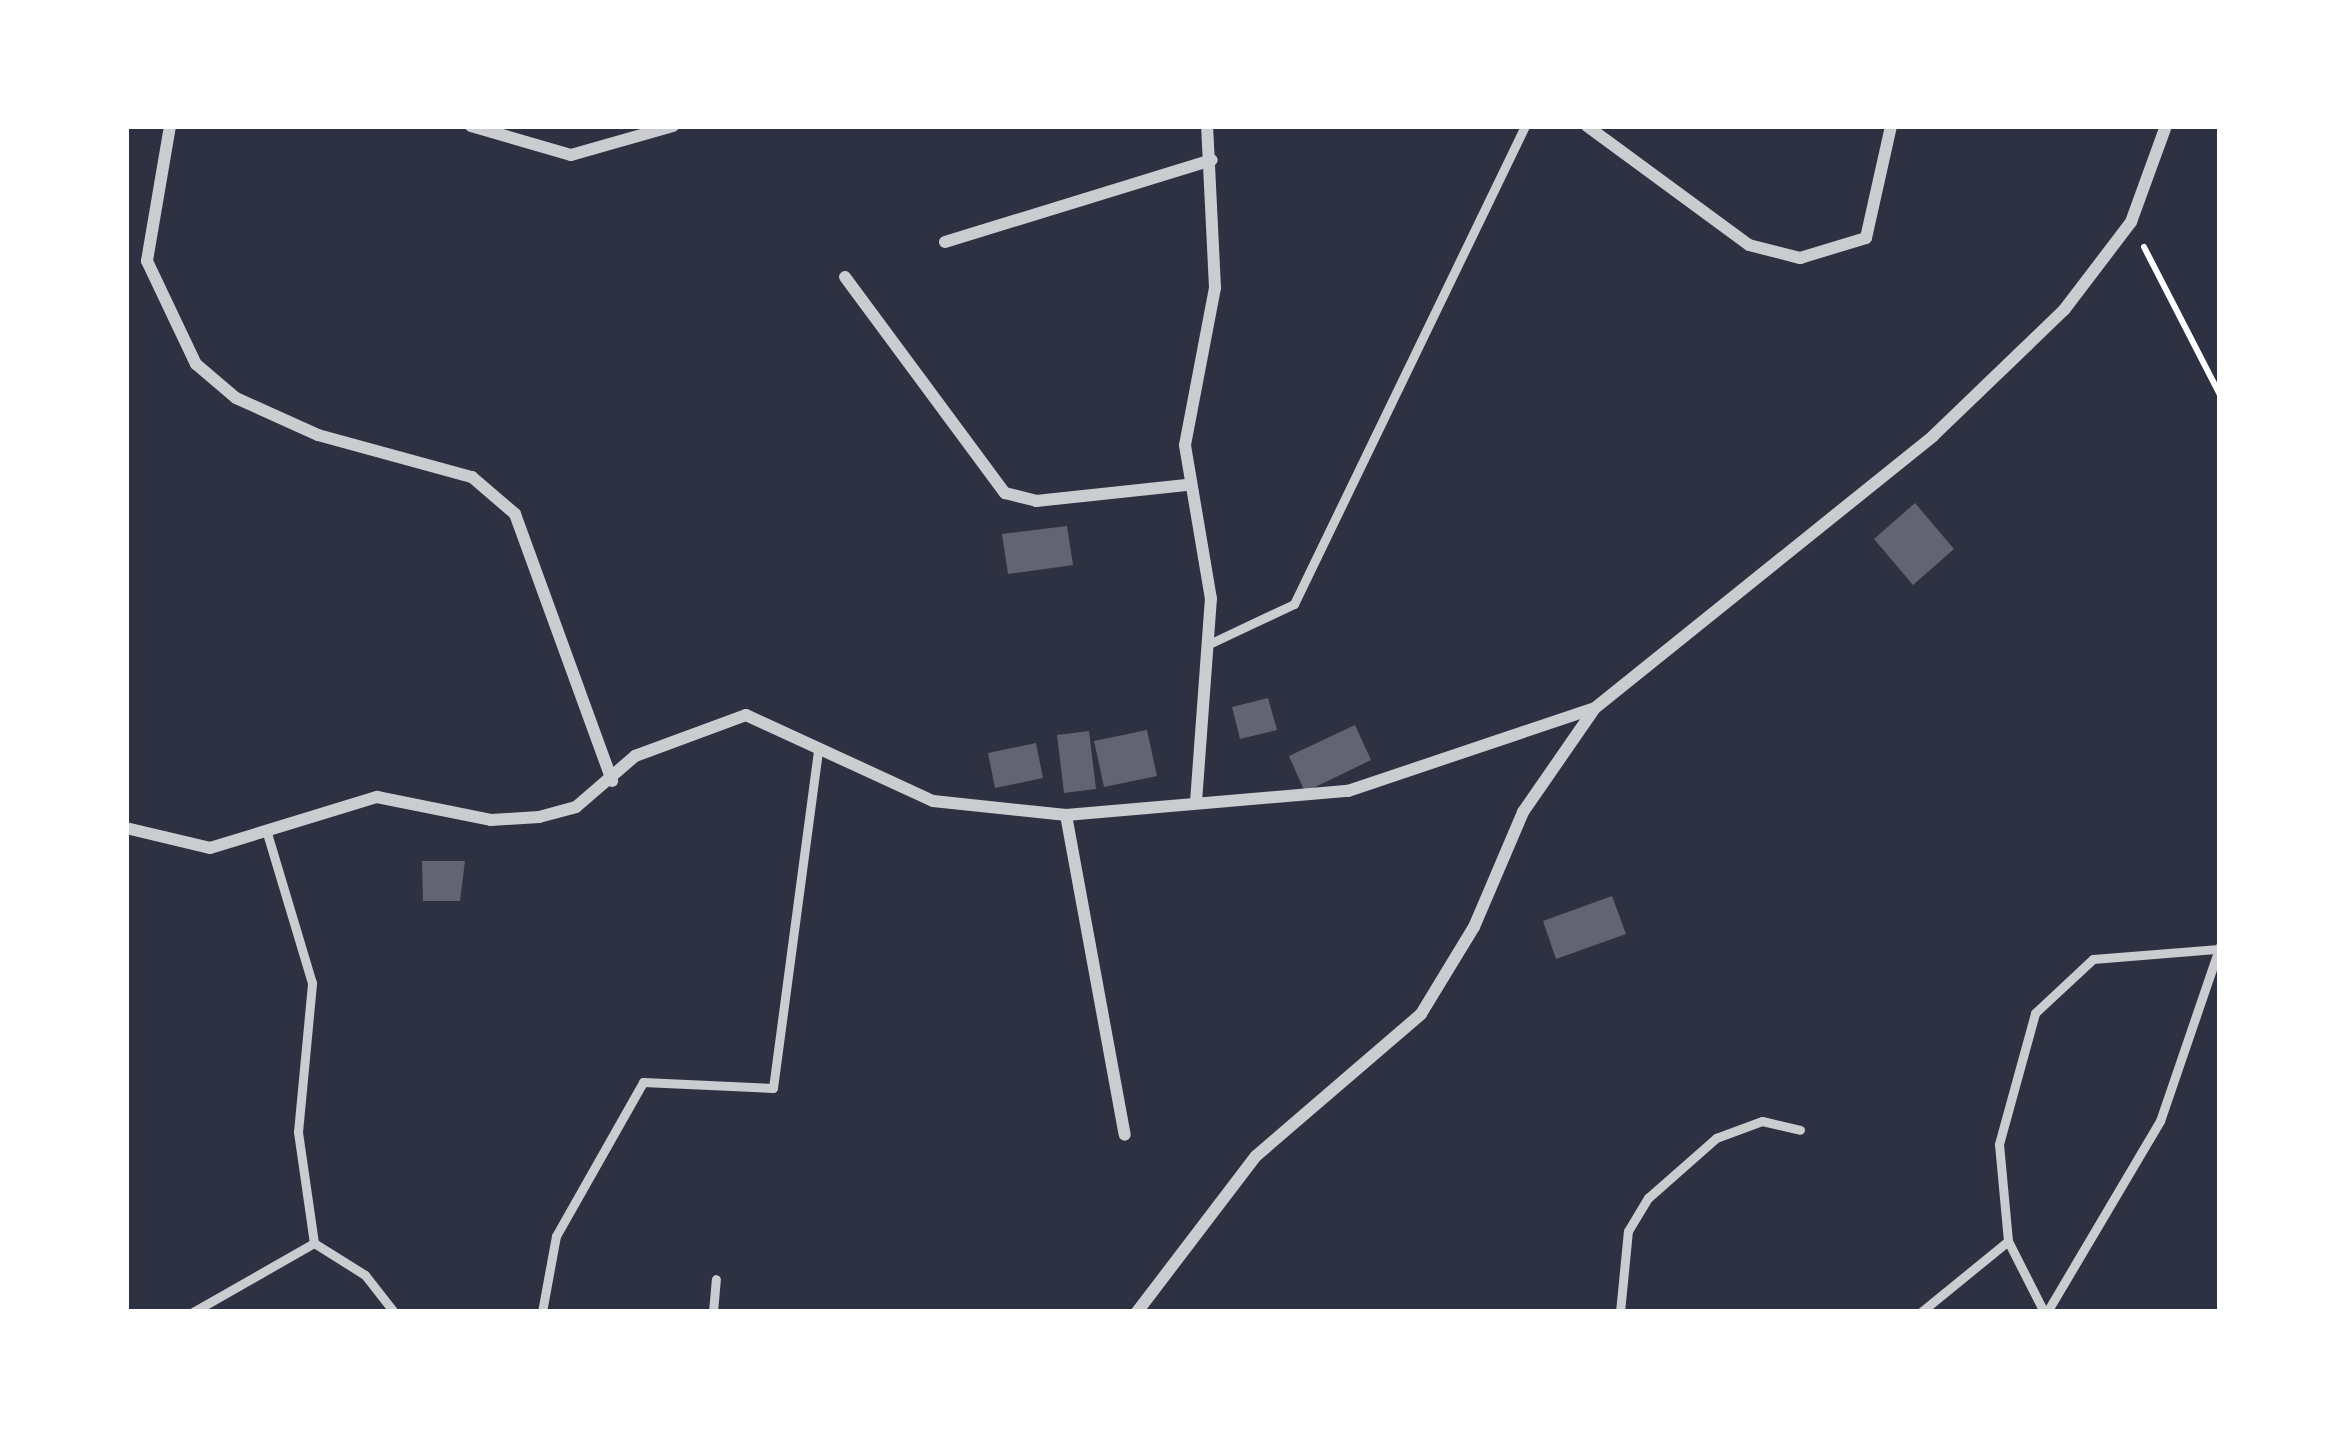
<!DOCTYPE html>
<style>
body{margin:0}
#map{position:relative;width:2346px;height:1438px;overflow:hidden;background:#2d3142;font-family:"Asap Condensed",sans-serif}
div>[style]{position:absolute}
.building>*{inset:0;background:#626471}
.path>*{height:6px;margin:-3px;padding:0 3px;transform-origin:3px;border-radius:3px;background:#fff}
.service>*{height:9px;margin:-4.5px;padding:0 4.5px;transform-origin:4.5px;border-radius:4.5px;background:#caccd0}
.minor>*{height:12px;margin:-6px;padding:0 6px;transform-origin:6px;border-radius:6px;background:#caccd0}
span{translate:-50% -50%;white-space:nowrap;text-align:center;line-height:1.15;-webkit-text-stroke:12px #fff;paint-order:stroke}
.frame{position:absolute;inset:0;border:129px solid #fff;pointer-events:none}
</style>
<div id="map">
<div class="building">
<div style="clip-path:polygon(1915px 503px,1954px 549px,1913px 585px,1874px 539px)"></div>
<div style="clip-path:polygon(1067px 526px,1073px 565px,1008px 574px,1002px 534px)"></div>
<div style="clip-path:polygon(1268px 698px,1277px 730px,1240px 739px,1232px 707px)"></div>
<div style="clip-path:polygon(1355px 725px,1371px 760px,1305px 792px,1289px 756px)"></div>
<div style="clip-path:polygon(1147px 730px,1157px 776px,1104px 787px,1094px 741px)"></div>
<div style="clip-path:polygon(1089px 731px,1096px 789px,1064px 793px,1057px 735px)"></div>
<div style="clip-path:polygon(1036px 743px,1043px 778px,995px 788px,988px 753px)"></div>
<div style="clip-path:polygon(422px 861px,465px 861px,460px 901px,423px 901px)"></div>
<div style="clip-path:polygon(1612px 896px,1626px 934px,1556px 959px,1543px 921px)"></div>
</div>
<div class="path">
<div style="left:2144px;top:247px;width:166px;rotate:62.8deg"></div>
</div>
<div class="service">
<div style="left:1209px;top:644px;width:94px;rotate:-25.2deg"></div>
<div style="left:1294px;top:604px;width:531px;rotate:-64.21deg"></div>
<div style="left:314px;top:1243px;width:60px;rotate:32.1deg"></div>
<div style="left:365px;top:1275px;width:47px;rotate:51.9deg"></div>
<div style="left:193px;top:1312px;width:139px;rotate:-29.7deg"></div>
<div style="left:314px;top:1243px;width:112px;rotate:-98.2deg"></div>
<div style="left:298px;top:1132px;width:150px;rotate:-84.6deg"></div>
<div style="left:312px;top:983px;width:157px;rotate:-106.7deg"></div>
<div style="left:542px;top:1312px;width:77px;rotate:-79.6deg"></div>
<div style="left:556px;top:1236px;width:177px;rotate:-60.5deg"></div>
<div style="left:643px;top:1082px;width:130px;rotate:2.6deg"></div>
<div style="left:773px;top:1088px;width:342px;rotate:-82.4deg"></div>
<div style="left:713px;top:1312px;width:33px;rotate:-85deg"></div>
<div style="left:1620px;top:1312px;width:81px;rotate:-84.4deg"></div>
<div style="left:1628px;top:1231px;width:39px;rotate:-59deg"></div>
<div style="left:1648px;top:1198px;width:91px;rotate:-41.4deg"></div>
<div style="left:1716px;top:1138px;width:49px;rotate:-20.3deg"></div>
<div style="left:1762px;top:1121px;width:39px;rotate:13deg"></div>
<div style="left:1921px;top:1312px;width:112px;rotate:-39.2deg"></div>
<div style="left:2044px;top:1312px;width:80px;rotate:-116.9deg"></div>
<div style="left:2008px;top:1241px;width:97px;rotate:-95.3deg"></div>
<div style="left:1999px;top:1144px;width:136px;rotate:-74.6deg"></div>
<div style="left:2035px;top:1013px;width:79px;rotate:-43deg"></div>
<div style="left:2093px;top:959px;width:123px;rotate:-4.6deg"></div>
<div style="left:2047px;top:1312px;width:222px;rotate:-59.4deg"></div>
<div style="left:2160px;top:1121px;width:185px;rotate:-71.1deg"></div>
</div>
<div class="minor">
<div style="left:170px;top:126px;width:137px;rotate:99.7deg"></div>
<div style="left:147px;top:261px;width:114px;rotate:64.6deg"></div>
<div style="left:196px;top:364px;width:52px;rotate:40.4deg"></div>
<div style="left:236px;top:398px;width:90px;rotate:24.3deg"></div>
<div style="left:318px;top:435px;width:160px;rotate:15.3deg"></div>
<div style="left:472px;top:477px;width:57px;rotate:40.7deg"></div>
<div style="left:515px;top:514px;width:284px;rotate:70deg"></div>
<div style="left:471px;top:126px;width:104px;rotate:16.2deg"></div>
<div style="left:571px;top:155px;width:106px;rotate:-15.9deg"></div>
<div style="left:1587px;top:126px;width:201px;rotate:36.3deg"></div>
<div style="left:1749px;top:245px;width:53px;rotate:14.3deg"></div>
<div style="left:1800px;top:258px;width:69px;rotate:-16.9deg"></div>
<div style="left:1866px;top:238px;width:115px;rotate:-77.4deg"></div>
<div style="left:945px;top:242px;width:279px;rotate:-17.1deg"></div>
<div style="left:845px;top:277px;width:269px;rotate:53.5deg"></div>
<div style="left:1005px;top:493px;width:32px;rotate:14deg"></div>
<div style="left:1036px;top:501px;width:151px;rotate:-6.1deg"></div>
<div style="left:1196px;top:802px;width:204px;rotate:-85.8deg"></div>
<div style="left:1211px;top:599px;width:156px;rotate:-99.6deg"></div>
<div style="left:1185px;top:445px;width:160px;rotate:-79.2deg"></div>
<div style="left:1215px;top:288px;width:162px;rotate:-92.8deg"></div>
<div style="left:1066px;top:815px;width:325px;rotate:79.6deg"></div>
<div style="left:126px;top:828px;width:86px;rotate:13.4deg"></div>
<div style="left:210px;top:848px;width:175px;rotate:-17deg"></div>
<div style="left:377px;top:797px;width:116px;rotate:11.4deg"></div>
<div style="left:491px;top:820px;width:48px;rotate:-3.6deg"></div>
<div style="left:539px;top:817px;width:38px;rotate:-15deg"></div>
<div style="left:576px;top:807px;width:78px;rotate:-40.8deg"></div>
<div style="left:635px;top:756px;width:118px;rotate:-20.3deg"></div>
<div style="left:746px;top:715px;width:206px;rotate:24.7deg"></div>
<div style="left:933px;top:801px;width:134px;rotate:6deg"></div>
<div style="left:1066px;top:815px;width:283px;rotate:-4.9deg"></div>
<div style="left:1348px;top:791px;width:260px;rotate:-18.6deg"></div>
<div style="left:1137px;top:1312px;width:196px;rotate:-52.7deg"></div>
<div style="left:1256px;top:1156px;width:218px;rotate:-40.7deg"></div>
<div style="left:1421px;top:1014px;width:102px;rotate:-58.7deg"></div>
<div style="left:1474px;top:927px;width:125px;rotate:-66.9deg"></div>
<div style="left:1523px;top:812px;width:126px;rotate:-55.3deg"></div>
<div style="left:1595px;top:708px;width:434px;rotate:-38.8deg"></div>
<div style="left:1933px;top:436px;width:182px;rotate:-43.9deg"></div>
<div style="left:2064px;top:310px;width:111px;rotate:-52.7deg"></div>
<div style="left:2131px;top:222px;width:102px;rotate:-70deg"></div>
</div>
<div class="frame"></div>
</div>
